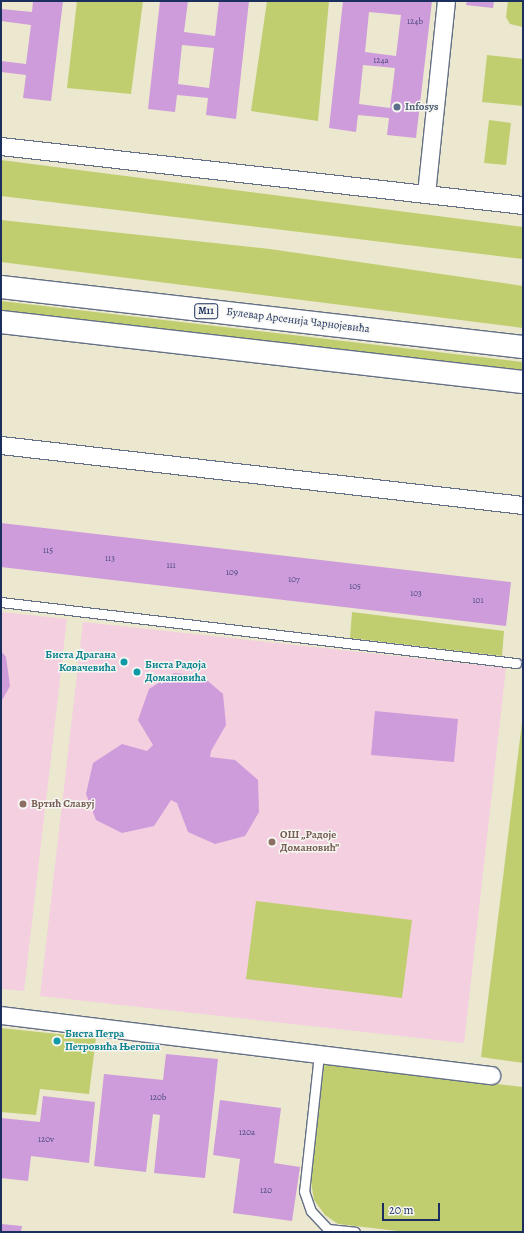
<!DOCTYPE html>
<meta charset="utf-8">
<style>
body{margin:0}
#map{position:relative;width:524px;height:1233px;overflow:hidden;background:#ebe8cf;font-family:Alegreya,serif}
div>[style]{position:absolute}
.built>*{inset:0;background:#f3cfdf}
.green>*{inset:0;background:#c1ce70}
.building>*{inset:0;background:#ce9bdb}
.roads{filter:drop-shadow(1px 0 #647086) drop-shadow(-1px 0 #647086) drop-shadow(0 1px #647086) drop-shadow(0 -1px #647086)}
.lane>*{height:9px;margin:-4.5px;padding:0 4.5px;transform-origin:4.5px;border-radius:4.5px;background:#fff}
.street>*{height:17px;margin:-8.5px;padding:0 8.5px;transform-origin:8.5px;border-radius:8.5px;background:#fff}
.highway>*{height:22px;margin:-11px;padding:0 11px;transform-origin:11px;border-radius:11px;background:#fff}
.dots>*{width:11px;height:11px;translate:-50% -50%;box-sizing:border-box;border:2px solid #f6f6f2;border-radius:50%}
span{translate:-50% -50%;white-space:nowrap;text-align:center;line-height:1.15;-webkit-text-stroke:3px #f6f6f2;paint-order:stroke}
.number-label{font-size:9px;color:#484a7d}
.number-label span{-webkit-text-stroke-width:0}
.shield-label span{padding:1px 3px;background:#f6f6f2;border:1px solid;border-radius:3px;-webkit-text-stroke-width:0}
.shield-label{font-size:10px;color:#1b2f5e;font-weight:700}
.service-label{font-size:11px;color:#4e5e75;font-weight:700}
.left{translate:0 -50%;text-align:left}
.street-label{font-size:11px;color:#1b2f5e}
.culture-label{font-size:11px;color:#0d838f;font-weight:700}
.right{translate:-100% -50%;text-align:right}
.education-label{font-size:11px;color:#785e54;font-weight:700}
.frame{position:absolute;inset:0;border:2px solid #1b2f5e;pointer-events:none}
.scale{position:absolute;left:382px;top:1203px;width:58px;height:18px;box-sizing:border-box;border:2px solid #1b2f5e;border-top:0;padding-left:5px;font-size:12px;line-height:14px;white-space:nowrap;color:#1b2f5e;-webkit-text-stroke:3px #f6f6f2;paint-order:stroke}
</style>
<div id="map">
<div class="built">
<div style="clip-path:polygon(1px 612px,67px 619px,24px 991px,1px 989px)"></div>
<div style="clip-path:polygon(83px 622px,506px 668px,464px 1043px,40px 996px)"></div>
</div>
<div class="green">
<div style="clip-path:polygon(77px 1px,143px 1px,131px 94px,67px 88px)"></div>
<div style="clip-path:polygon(267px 1px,329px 1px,318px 121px,251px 111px)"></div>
<div style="clip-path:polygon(508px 1px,523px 1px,523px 27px,510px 24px,506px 17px)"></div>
<div style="clip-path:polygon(487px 55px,523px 59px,523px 106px,482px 102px)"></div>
<div style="clip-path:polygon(489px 120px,511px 123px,506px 165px,484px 163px)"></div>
<div style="clip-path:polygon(1px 160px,523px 227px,523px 259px,1px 196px)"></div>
<div style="clip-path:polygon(1px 220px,270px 249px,523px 286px,523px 328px,1px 262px)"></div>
<div style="clip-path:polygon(1px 301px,523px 362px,523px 375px,1px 313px)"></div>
<div style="clip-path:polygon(352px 612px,504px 631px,502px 656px,350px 638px)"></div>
<div style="clip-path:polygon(523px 714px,523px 1063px,481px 1057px)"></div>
<div style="clip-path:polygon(256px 901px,412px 920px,402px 998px,246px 979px)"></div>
<div style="clip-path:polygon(1px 1028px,96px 1038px,89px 1094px,40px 1089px,36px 1115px,1px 1112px)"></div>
<div style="clip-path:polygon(324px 1064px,523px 1087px,523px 1232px,406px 1232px,338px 1224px,325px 1215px,314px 1200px,311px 1182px)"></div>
</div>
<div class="building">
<div style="clip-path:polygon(33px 1px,63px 1px,51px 101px,23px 98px,26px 75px,1px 72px,1px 61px,26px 64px,31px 25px,1px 21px,1px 9px,32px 12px)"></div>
<div style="clip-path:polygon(evenodd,160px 1px,188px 1px,184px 32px,215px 36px,219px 1px,249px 1px,236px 119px,206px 115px,208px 98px,177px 95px,175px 112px,148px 109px,160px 1px,182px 45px,214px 48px,209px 88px,178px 84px,182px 45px)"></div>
<div style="clip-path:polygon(evenodd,343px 1px,432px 1px,416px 138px,387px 135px,389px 118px,358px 115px,356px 132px,329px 128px,343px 1px,369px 12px,401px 15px,396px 56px,365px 52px,369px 12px,343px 1px,363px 65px,395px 68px,390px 108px,359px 104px,363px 65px)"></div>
<div style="clip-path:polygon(467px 1px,494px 1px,493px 8px,466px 5px)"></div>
<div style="clip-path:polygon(1px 523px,511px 582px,506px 626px,1px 567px)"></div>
<div style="clip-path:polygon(1px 651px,6px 657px,10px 686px,1px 702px)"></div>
<div style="clip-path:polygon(174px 673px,202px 676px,223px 694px,226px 725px,211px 751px,210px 757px,235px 760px,258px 780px,259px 812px,245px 836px,215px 844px,188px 832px,177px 803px,171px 800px,154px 826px,122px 833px,96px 820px,86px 794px,93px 763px,122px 744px,147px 751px,153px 745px,138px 720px,149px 689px)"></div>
<div style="clip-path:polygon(375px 711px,458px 719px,454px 762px,371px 755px)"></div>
<div style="clip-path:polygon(166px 1054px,218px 1059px,205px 1178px,154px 1173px,160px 1115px,153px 1114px,146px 1172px,94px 1166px,104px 1074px,163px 1080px)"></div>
<div style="clip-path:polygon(43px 1096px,95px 1102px,89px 1163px,31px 1156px,28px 1181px,1px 1178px,1px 1118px,40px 1122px)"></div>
<div style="clip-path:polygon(220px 1100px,281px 1108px,274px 1163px,300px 1167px,292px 1221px,233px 1213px,240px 1159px,213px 1155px)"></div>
<div style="clip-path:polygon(1px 1224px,22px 1226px,21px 1232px,1px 1232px)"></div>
</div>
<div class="roads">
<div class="lane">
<div style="left:1px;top:602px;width:519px;rotate:6.76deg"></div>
<div style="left:319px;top:1054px;width:138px;rotate:96.2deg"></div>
<div style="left:304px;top:1191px;width:21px;rotate:71deg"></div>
<div style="left:311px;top:1211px;width:25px;rotate:47deg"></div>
<div style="left:328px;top:1229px;width:27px;rotate:6deg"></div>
</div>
<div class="street">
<div style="left:1px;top:146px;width:525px;rotate:6.45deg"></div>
<div style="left:426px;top:194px;width:194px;rotate:-84.1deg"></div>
<div style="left:1px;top:445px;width:525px;rotate:6.56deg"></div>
<div style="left:1px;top:1015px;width:494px;rotate:7deg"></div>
</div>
<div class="highway">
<div style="left:1px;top:287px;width:525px;rotate:6.56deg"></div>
<div style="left:1px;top:322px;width:525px;rotate:6.56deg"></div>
</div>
</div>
<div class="dots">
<div style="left:397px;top:107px;background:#5c6f8a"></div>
<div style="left:124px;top:662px;background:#0f9aa8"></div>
<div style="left:137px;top:672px;background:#0f9aa8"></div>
<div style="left:23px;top:804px;background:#8d6e63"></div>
<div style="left:272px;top:842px;background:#8d6e63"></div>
<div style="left:57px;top:1041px;background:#0f9aa8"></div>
</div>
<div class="number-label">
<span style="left:415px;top:21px">124b</span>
<span style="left:381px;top:60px">124a</span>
<span style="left:48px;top:550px">115</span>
<span style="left:110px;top:558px">113</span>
<span style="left:171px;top:565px">111</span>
<span style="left:232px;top:572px">109</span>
<span style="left:294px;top:579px">107</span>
<span style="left:355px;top:586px">105</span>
<span style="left:416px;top:593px">103</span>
<span style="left:478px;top:600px">101</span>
<span style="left:158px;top:1097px">120b</span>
<span style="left:247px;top:1132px">120a</span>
<span style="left:46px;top:1139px">120v</span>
<span style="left:266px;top:1190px">120</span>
</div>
<div class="shield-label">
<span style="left:206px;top:311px">M11</span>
</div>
<div class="service-label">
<span class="left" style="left:405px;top:107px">Infosys</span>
</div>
<div class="street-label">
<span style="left:298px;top:321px;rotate:7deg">Булевар Арсенија Чарнојевића</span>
</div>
<div class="culture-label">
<span class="right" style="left:116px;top:662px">Биста Драгана<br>Ковачевића</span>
<span class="left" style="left:145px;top:672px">Биста Радоја<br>Домановића</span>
<span class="left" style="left:65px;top:1041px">Биста Петра<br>Петровића Његоша</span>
</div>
<div class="education-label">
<span class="left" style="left:31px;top:804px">Вртић Славуј</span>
<span class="left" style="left:280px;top:842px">ОШ „Радоје<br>Домановић”</span>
</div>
<div class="frame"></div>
<div class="scale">20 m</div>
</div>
